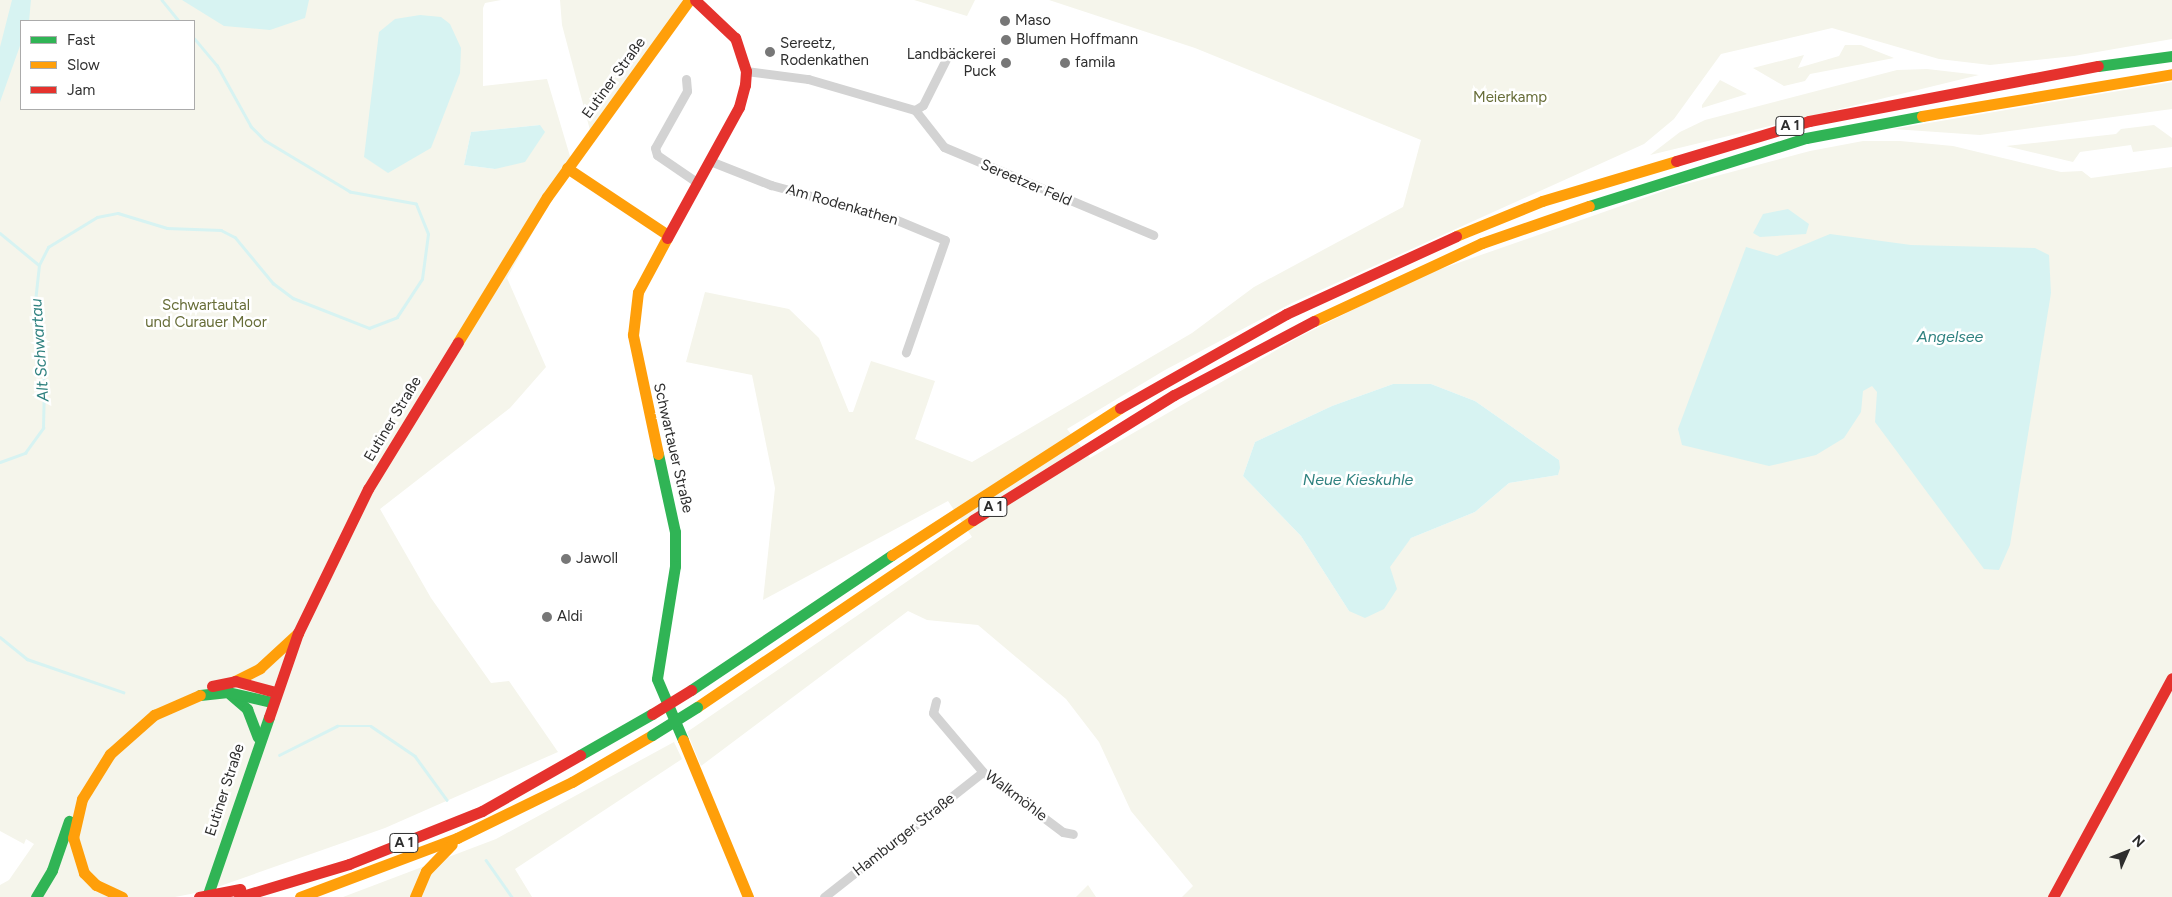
<!DOCTYPE html>
<meta charset="utf-8">
<style>
body{margin:0}
#map{position:relative;width:2172px;height:897px;overflow:hidden;background:#fff;font-family:Figtree,sans-serif}
div>[style]{position:absolute}
.green>*{inset:0;background:#f5f5eb}
.water>*{inset:0;background:#d7f3f2}
.stream>*{height:2.5px;margin:-1.25px;padding:0 1.25px;transform-origin:1.25px;border-radius:1.25px;background:#d7f3f2}
.street>*{height:9px;margin:-4.5px;padding:0 4.5px;transform-origin:4.5px;border-radius:4.5px;background:#d3d3d3}
.fast>*{height:11px;margin:-5.5px;padding:0 5.5px;transform-origin:5.5px;border-radius:5.5px;background:#30b455}
.slow>*{height:11px;margin:-5.5px;padding:0 5.5px;transform-origin:5.5px;border-radius:5.5px;background:#ff9f0a}
.jam>*{height:11px;margin:-5.5px;padding:0 5.5px;transform-origin:5.5px;border-radius:5.5px;background:#e5322d}
.fast-bridge>*{height:11px;margin:-5.5px;padding:0 5.5px;transform-origin:5.5px;border-radius:5.5px;background:#30b455}
.jam-bridge>*{height:11px;margin:-5.5px;padding:0 5.5px;transform-origin:5.5px;border-radius:5.5px;background:#e5322d}
.dots>*{width:14px;height:14px;translate:-50% -50%;box-sizing:border-box;border:2px solid #fff;border-radius:50%}
span{translate:-50% -50%;white-space:nowrap;text-align:center;line-height:1.15;-webkit-text-stroke:5px #fff;paint-order:stroke}
.shield-label span{padding:1px 4px;background:#fff;border:1px solid;border-radius:4px;-webkit-text-stroke-width:0}
.shield-label{font-size:14px;color:#2e2e2e;font-weight:700}
.poi-label{font-size:15px;color:#2e2e2e}
.left{translate:0 -50%;text-align:left}
.right{translate:-100% -50%;text-align:right}
.street-label{font-size:15px;color:#2e2e2e}
.park-label{font-size:15px;color:#676d38}
.water-label{font-size:16px;color:#308280;font-style:italic}
.legend{position:absolute;left:20px;top:20px;width:175px;height:90px;box-sizing:border-box;background:#fff;border:1px solid #ababab;margin:0;padding:6px 9px;list-style:none;font-size:15px;color:#2e2e2e}
.legend li{display:flex;align-items:center;gap:10px;height:25px}
.legend b{width:25px;border:1px solid #ababab}
.north{position:absolute;left:2102px;top:827px;width:50px;height:50px;-webkit-text-stroke:4px #fff;paint-order:stroke;rotate:46deg;font-size:14px;font-weight:700;line-height:20px;text-align:center;color:#2e2e2e}
.north::after{content:'';display:block;margin:auto;width:18px;height:22px;background:#2e2e2e;clip-path:polygon(50% 0,100% 100%,50% 72%,0 100%)}
</style>
<div id="map">
<div class="green">
<div style="clip-path:polygon(evenodd,0 0,501px 0,485px 3px,483px 8px,483px 86px,547px 79px,572px 163px,507px 278px,546px 367px,510px 408px,380px 509px,431px 598px,491px 683px,509px 681px,558px 752px,385px 828px,206px 891px,175px 897px,0 897px,0 885px,9px 880px,34px 844px,26px 839px,24px 844px,0 831px,0 0,21px 21px,194px 21px,194px 109px,21px 109px,21px 21px,0 0,540px 125px,495px 169px,464px 165px,471px 132px,540px 125px)"></div>
<div style="clip-path:polygon(560px 0,690px 0,591px 134px,562px 25px)"></div>
<div style="clip-path:polygon(914px 0,975px 0,967px 16px)"></div>
<div style="clip-path:polygon(evenodd,1049px 0,2172px 0,2172px 39px,2074px 56px,1990px 65px,1939px 59px,1832px 28px,1721px 54px,1674px 119px,1644px 144px,1292px 303px,1165px 370px,1067px 429px,1090px 458px,1299px 337px,1418px 277px,1675px 187px,1810px 151px,1863px 141px,1900px 141px,1953px 146px,2061px 172px,2082px 171px,2091px 178px,2172px 167px,2172px 897px,1182px 897px,1193px 886px,1131px 811px,1099px 742px,1066px 699px,978px 625px,927px 620px,908px 611px,701px 766px,687px 732px,972px 537px,948px 501px,763px 600px,775px 488px,752px 375px,686px 362px,705px 292px,789px 309px,819px 338px,849px 412px,853px 412px,871px 361px,935px 381px,915px 439px,972px 462px,1192px 333px,1254px 287px,1403px 207px,1421px 140px,1195px 48px,1049px 0,1393px 384px,1431px 384px,1475px 401px,1559px 460px,1558px 475px,1509px 483px,1475px 512px,1411px 538px,1349px 611px,1301px 536px,1243px 476px,1255px 442px,1332px 406px,1393px 384px)"></div>
<div style="clip-path:polygon(1845px 45px,1861px 45px,1894px 58px,1810px 74px,1805px 81px,1784px 86px,1753px 68px,1804px 55px,1798px 68px,1839px 56px)"></div>
<div style="clip-path:polygon(1927px 69px,1979px 75px,1650px 155px,1680px 132px,1705px 120px,1897px 70px)"></div>
<div style="clip-path:polygon(1720px 80px,1747px 94px,1702px 108px,1702px 105px)"></div>
<div style="clip-path:polygon(2172px 82px,2172px 109px,1980px 135px,1893px 129px)"></div>
<div style="clip-path:polygon(2154px 125px,2172px 138px,2172px 147px,2133px 152px,2131px 145px,2080px 152px,2073px 162px,2006px 146px,2116px 134px,2121px 129px)"></div>
<div style="clip-path:polygon(674px 742px,682px 759px,515px 869px,532px 897px,343px 897px,496px 839px)"></div>
<div style="clip-path:polygon(1088px 885px,1096px 897px,1076px 897px)"></div>
</div>
<div class="water">
<div style="clip-path:polygon(12px 0,31px 0,29px 21px,21px 21px,21px 43px,0 102px,0 47px)"></div>
<div style="clip-path:polygon(182px 0,309px 0,305px 18px,270px 30px,224px 26px)"></div>
<div style="clip-path:polygon(420px 15px,441px 17px,450px 24px,461px 48px,460px 73px,431px 148px,388px 173px,364px 157px,379px 32px,395px 19px)"></div>
<div style="clip-path:polygon(540px 125px,545px 132px,525px 162px,495px 169px,464px 165px,471px 132px)"></div>
<div style="clip-path:polygon(1788px 209px,1809px 224px,1806px 234px,1760px 237px,1753px 233px,1763px 214px)"></div>
<div style="clip-path:polygon(1830px 234px,1911px 245px,2035px 248px,2049px 255px,2051px 293px,2010px 545px,1999px 570px,1984px 569px,1875px 422px,1877px 392px,1872px 386px,1863px 391px,1861px 412px,1844px 438px,1816px 455px,1769px 466px,1682px 445px,1678px 429px,1746px 247px,1777px 256px)"></div>
<div style="clip-path:polygon(1393px 384px,1431px 384px,1475px 401px,1559px 460px,1560px 468px,1558px 475px,1509px 483px,1475px 512px,1411px 538px,1390px 567px,1397px 589px,1384px 609px,1365px 618px,1349px 611px,1301px 536px,1243px 476px,1255px 442px,1332px 406px)"></div>
</div>
<div class="stream">
<div style="left:162px;top:0;width:27px;rotate:51deg"></div>
<div style="left:0;top:233px;width:50px;rotate:39.4deg"></div>
<div style="left:0;top:462px;width:27px;rotate:-20deg"></div>
<div style="left:25px;top:453px;width:31px;rotate:-54deg"></div>
<div style="left:43px;top:428px;width:43px;rotate:-88.7deg"></div>
<div style="left:44px;top:385px;width:75px;rotate:-97.7deg"></div>
<div style="left:34px;top:311px;width:46px;rotate:-83.8deg"></div>
<div style="left:39px;top:265px;width:20px;rotate:-63deg"></div>
<div style="left:48px;top:247px;width:57px;rotate:-31.5deg"></div>
<div style="left:97px;top:217px;width:21px;rotate:-11deg"></div>
<div style="left:118px;top:213px;width:51px;rotate:17deg"></div>
<div style="left:167px;top:228px;width:54px;rotate:2.1deg"></div>
<div style="left:221px;top:230px;width:16px;rotate:27deg"></div>
<div style="left:235px;top:237px;width:60px;rotate:50.4deg"></div>
<div style="left:273px;top:283px;width:25px;rotate:37deg"></div>
<div style="left:293px;top:298px;width:82px;rotate:21.5deg"></div>
<div style="left:369px;top:328px;width:30px;rotate:-21deg"></div>
<div style="left:397px;top:317px;width:45px;rotate:-56.7deg"></div>
<div style="left:422px;top:279px;width:45px;rotate:-82.4deg"></div>
<div style="left:428px;top:234px;width:32px;rotate:-112deg"></div>
<div style="left:416px;top:204px;width:67px;rotate:-169.7deg"></div>
<div style="left:350px;top:192px;width:99px;rotate:-149deg"></div>
<div style="left:265px;top:141px;width:20px;rotate:-135deg"></div>
<div style="left:251px;top:127px;width:70px;rotate:-119.1deg"></div>
<div style="left:217px;top:66px;width:35px;rotate:-130deg"></div>
<div style="left:0;top:637px;width:35px;rotate:39deg"></div>
<div style="left:27px;top:659px;width:102px;rotate:19deg"></div>
<div style="left:279px;top:755px;width:65px;rotate:-26.6deg"></div>
<div style="left:337px;top:726px;width:34px"></div>
<div style="left:371px;top:726px;width:53px;rotate:34.3deg"></div>
<div style="left:415px;top:756px;width:54px;rotate:54deg"></div>
<div style="left:486px;top:860px;width:45px;rotate:54.9deg"></div>
</div>
<div class="street">
<div style="left:746px;top:71px;width:63px;rotate:7.4deg"></div>
<div style="left:808px;top:79px;width:111px;rotate:16.2deg"></div>
<div style="left:915px;top:110px;width:47px;rotate:51.9deg"></div>
<div style="left:944px;top:147px;width:227px;rotate:22.8deg"></div>
<div style="left:686px;top:79px;width:12px;rotate:85deg"></div>
<div style="left:687px;top:91px;width:65px;rotate:119.3deg"></div>
<div style="left:655px;top:148px;width:7px;rotate:74deg"></div>
<div style="left:657px;top:155px;width:50px;rotate:34.3deg"></div>
<div style="left:915px;top:110px;width:9px;rotate:-32deg"></div>
<div style="left:923px;top:105px;width:51px;rotate:-63.4deg"></div>
<div style="left:710px;top:161px;width:66px;rotate:21.5deg"></div>
<div style="left:771px;top:185px;width:125px;rotate:15.3deg"></div>
<div style="left:892px;top:218px;width:57px;rotate:22.5deg"></div>
<div style="left:945px;top:240px;width:119px;rotate:109.2deg"></div>
<div style="left:936px;top:701px;width:12px;rotate:104deg"></div>
<div style="left:933px;top:713px;width:77px;rotate:49.7deg"></div>
<div style="left:983px;top:772px;width:100px;rotate:36.9deg"></div>
<div style="left:1063px;top:832px;width:10px;rotate:11deg"></div>
<div style="left:824px;top:897px;width:202px;rotate:-38.2deg"></div>
</div>
<div class="fast">
<div style="left:2098px;top:66px;width:75px;rotate:-7.7deg"></div>
<div style="left:1589px;top:206px;width:227px;rotate:-17.4deg"></div>
<div style="left:1806px;top:138px;width:118px;rotate:-10.7deg"></div>
<div style="left:658px;top:454px;width:80px;rotate:77.7deg"></div>
<div style="left:675px;top:532px;width:34px;rotate:90deg"></div>
<div style="left:675px;top:566px;width:114px;rotate:99.1deg"></div>
<div style="left:657px;top:679px;width:66px;rotate:66.9deg"></div>
<div style="left:691px;top:690px;width:242px;rotate:-33.9deg"></div>
<div style="left:230px;top:694px;width:23px;rotate:41deg"></div>
<div style="left:247px;top:709px;width:30px;rotate:69deg"></div>
<div style="left:200px;top:695px;width:28px;rotate:-6deg"></div>
<div style="left:228px;top:692px;width:44px;rotate:13.1deg"></div>
<div style="left:580px;top:755px;width:83px;rotate:-29.7deg"></div>
<div style="left:36px;top:897px;width:31px;rotate:-59deg"></div>
<div style="left:52px;top:870px;width:52px;rotate:-70.9deg"></div>
<div style="left:207px;top:897px;width:190px;rotate:-71deg"></div>
</div>
<div class="slow">
<div style="left:1922px;top:116px;width:254px;rotate:-9.5deg"></div>
<div style="left:567px;top:168px;width:121px;rotate:33.6deg"></div>
<div style="left:1456px;top:236px;width:93px;rotate:-22.1deg"></div>
<div style="left:1542px;top:201px;width:140px;rotate:-16.6deg"></div>
<div style="left:1314px;top:321px;width:185px;rotate:-24.9deg"></div>
<div style="left:1482px;top:243px;width:113px;rotate:-19.1deg"></div>
<div style="left:458px;top:342px;width:170px;rotate:-58.5deg"></div>
<div style="left:547px;top:197px;width:243px;rotate:-54.2deg"></div>
<div style="left:658px;top:454px;width:122px;rotate:-101.9deg"></div>
<div style="left:633px;top:335px;width:43px;rotate:-83.4deg"></div>
<div style="left:638px;top:292px;width:61px;rotate:-61.8deg"></div>
<div style="left:892px;top:555px;width:271px;rotate:-32.8deg"></div>
<div style="left:235px;top:681px;width:28px;rotate:-27deg"></div>
<div style="left:260px;top:668px;width:52px;rotate:-42.6deg"></div>
<div style="left:697px;top:707px;width:333px;rotate:-34.1deg"></div>
<div style="left:683px;top:740px;width:170px;rotate:67.5deg"></div>
<div style="left:122px;top:897px;width:29px;rotate:-155deg"></div>
<div style="left:96px;top:885px;width:17px;rotate:-135deg"></div>
<div style="left:84px;top:873px;width:37px;rotate:-107deg"></div>
<div style="left:73px;top:838px;width:40px;rotate:-77deg"></div>
<div style="left:82px;top:799px;width:53px;rotate:-58.1deg"></div>
<div style="left:110px;top:754px;width:59px;rotate:-41.6deg"></div>
<div style="left:154px;top:715px;width:50px;rotate:-23.5deg"></div>
<div style="left:300px;top:897px;width:168px;rotate:-20.6deg"></div>
<div style="left:457px;top:838px;width:128px;rotate:-26deg"></div>
<div style="left:572px;top:782px;width:93px;rotate:-30.4deg"></div>
<div style="left:415px;top:897px;width:28px;rotate:-67deg"></div>
<div style="left:426px;top:871px;width:37px;rotate:-46deg"></div>
</div>
<div class="jam">
<div style="left:1676px;top:161px;width:139px;rotate:-16.7deg"></div>
<div style="left:1809px;top:121px;width:294px;rotate:-10.8deg"></div>
<div style="left:667px;top:238px;width:149px;rotate:-61.2deg"></div>
<div style="left:739px;top:107px;width:23px;rotate:-75deg"></div>
<div style="left:745px;top:85px;width:14px;rotate:-86deg"></div>
<div style="left:746px;top:71px;width:35px;rotate:-108deg"></div>
<div style="left:735px;top:38px;width:55px;rotate:-136.5deg"></div>
<div style="left:1120px;top:408px;width:191px;rotate:-29.5deg"></div>
<div style="left:1286px;top:314px;width:187px;rotate:-24.6deg"></div>
<div style="left:973px;top:520px;width:237px;rotate:-31.9deg"></div>
<div style="left:1174px;top:395px;width:158px;rotate:-27.9deg"></div>
<div style="left:212px;top:686px;width:24px;rotate:-12deg"></div>
<div style="left:235px;top:681px;width:41px;rotate:15.4deg"></div>
<div style="left:269px;top:717px;width:89px;rotate:-71deg"></div>
<div style="left:298px;top:633px;width:160px;rotate:-64.1deg"></div>
<div style="left:368px;top:489px;width:172px;rotate:-58.5deg"></div>
<div style="left:239px;top:897px;width:115px;rotate:-16.7deg"></div>
<div style="left:349px;top:864px;width:143px;rotate:-21.7deg"></div>
<div style="left:482px;top:811px;width:113px;rotate:-29.7deg"></div>
<div style="left:2053px;top:897px;width:249px;rotate:-61.5deg"></div>
</div>
<div class="fast-bridge">
<div style="left:652px;top:735px;width:53px;rotate:-31.9deg"></div>
</div>
<div class="jam-bridge">
<div style="left:652px;top:714px;width:46px;rotate:-31.6deg"></div>
<div style="left:199px;top:897px;width:42px;rotate:-11deg"></div>
</div>
<div class="dots">
<div style="left:1005px;top:21px;background:#777"></div>
<div style="left:1006px;top:40px;background:#777"></div>
<div style="left:770px;top:52px;background:#777"></div>
<div style="left:1006px;top:63px;background:#777"></div>
<div style="left:1065px;top:63px;background:#777"></div>
<div style="left:566px;top:559px;background:#777"></div>
<div style="left:547px;top:617px;background:#777"></div>
</div>
<div class="shield-label">
<span style="left:1790px;top:126px">A 1</span>
<span style="left:993px;top:507px">A 1</span>
<span style="left:404px;top:843px">A 1</span>
</div>
<div class="poi-label">
<span class="left" style="left:1015px;top:21px">Maso</span>
<span class="left" style="left:1016px;top:40px">Blumen Hoffmann</span>
<span class="left" style="left:780px;top:52px">Sereetz,<br>Rodenkathen</span>
<span class="right" style="left:996px;top:63px">Landbäckerei<br>Puck</span>
<span class="left" style="left:1075px;top:63px">famila</span>
<span class="left" style="left:576px;top:559px">Jawoll</span>
<span class="left" style="left:557px;top:617px">Aldi</span>
</div>
<div class="street-label">
<span style="left:614px;top:78px;rotate:-54deg">Eutiner Straße</span>
<span style="left:1026px;top:183px;rotate:23deg">Sereetzer Feld</span>
<span style="left:842px;top:205px;rotate:16deg">Am Rodenkathen</span>
<span style="left:393px;top:419px;rotate:-59deg">Eutiner Straße</span>
<span style="left:673px;top:448px;rotate:77deg">Schwartauer Straße</span>
<span style="left:225px;top:790px;rotate:-72deg">Eutiner Straße</span>
<span style="left:1016px;top:796px;rotate:37deg">Walkmöhle</span>
<span style="left:904px;top:835px;rotate:-38deg">Hamburger Straße</span>
</div>
<div class="park-label">
<span style="left:1510px;top:98px">Meierkamp</span>
<span style="left:206px;top:314px">Schwartautal<br>und Curauer Moor</span>
</div>
<div class="water-label">
<span style="left:1950px;top:337px">Angelsee</span>
<span style="left:40px;top:350px;rotate:-94deg">Alt Schwartau</span>
<span style="left:1358px;top:480px">Neue Kieskuhle</span>
</div>
<ul class="legend">
<li><b style="height:6px;background:#30b455"></b>Fast</li>
<li><b style="height:6px;background:#ff9f0a"></b>Slow</li>
<li><b style="height:6px;background:#e5322d"></b>Jam</li>
</ul>
<div class="north">N</div>
</div>
